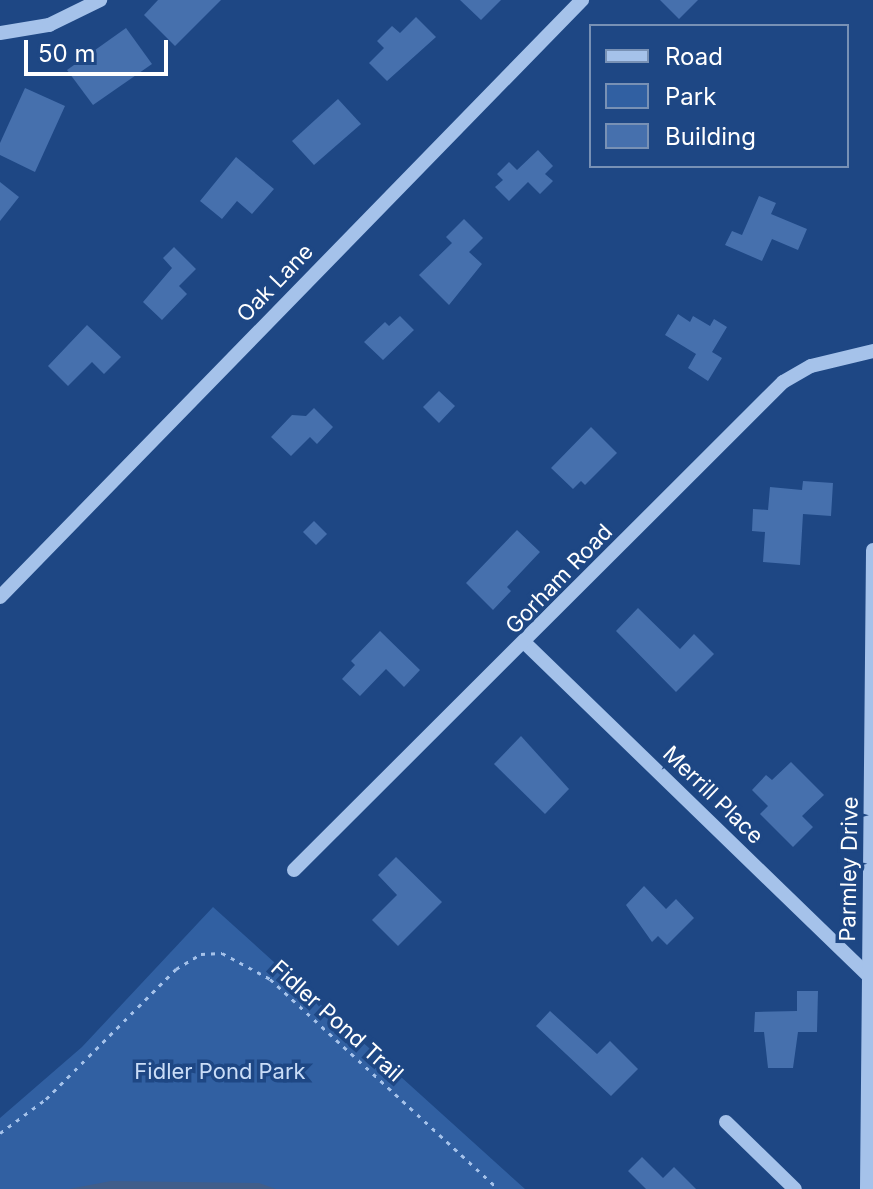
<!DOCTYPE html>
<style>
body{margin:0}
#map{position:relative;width:873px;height:1189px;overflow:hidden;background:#1e4784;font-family:Inter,sans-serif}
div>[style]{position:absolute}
.green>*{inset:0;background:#3160a2}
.water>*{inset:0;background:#405e8b}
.building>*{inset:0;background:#4670ad}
.path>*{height:3px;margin-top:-1.5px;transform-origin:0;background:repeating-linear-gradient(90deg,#a5c2ea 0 4px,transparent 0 10px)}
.minor>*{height:14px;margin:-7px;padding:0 7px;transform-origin:7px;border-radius:7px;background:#a5c2ea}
span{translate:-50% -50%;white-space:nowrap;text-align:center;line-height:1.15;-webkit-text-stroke:7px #1e4784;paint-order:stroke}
.street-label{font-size:22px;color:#fff}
.park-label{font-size:22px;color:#caddf7}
.legend{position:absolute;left:589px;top:24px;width:260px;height:144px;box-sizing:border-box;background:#1e4784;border:2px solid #7891b5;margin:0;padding:10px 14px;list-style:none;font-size:24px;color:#fff}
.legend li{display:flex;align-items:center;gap:16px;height:40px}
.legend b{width:40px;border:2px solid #7891b5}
.scale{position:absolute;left:24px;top:40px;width:144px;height:36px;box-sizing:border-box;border:4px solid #fff;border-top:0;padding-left:10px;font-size:24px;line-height:28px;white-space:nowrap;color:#fff;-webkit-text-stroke:6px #1e4784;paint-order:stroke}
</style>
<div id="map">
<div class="green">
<div style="clip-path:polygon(213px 907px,525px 1189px,0 1189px,0 1118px,82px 1047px)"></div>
</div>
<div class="water">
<div style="clip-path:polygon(111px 1181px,259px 1183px,276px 1189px,69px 1189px)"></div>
</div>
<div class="building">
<div style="clip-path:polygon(158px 0,221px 0,175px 46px,144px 15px)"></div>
<div style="clip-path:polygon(460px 0,501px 0,481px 20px)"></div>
<div style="clip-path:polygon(660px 0,698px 0,679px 19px)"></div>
<div style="clip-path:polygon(416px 17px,436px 37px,387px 81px,369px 63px,384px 48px,377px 41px,392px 26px,400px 33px)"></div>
<div style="clip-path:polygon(126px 28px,152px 64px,93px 105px,67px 70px)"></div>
<div style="clip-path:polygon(25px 88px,65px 106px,35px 172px,0 155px,0 143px)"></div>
<div style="clip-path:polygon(338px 99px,361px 124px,314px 165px,292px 141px)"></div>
<div style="clip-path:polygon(538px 150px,553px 166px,545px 174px,553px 181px,540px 194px,528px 182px,509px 201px,495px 187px,503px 180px,497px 174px,509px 162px,517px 170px)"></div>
<div style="clip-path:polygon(236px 157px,274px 189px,252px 214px,237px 201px,222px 219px,200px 201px)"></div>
<div style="clip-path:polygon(0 182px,19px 197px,0 221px)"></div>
<div style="clip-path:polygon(759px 196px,776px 203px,771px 214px,807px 229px,798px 250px,772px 239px,762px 261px,725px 245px,732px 231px,742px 235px)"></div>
<div style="clip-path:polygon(464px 219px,483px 238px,469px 252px,482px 264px,449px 305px,419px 275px,452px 243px,446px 237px)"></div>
<div style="clip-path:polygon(174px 247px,196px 269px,179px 286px,187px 294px,162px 320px,143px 302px,172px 268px,163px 258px)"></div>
<div style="clip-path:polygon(678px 314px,690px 322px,693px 316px,710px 326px,714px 319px,727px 327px,712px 352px,722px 358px,708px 381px,688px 368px,696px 354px,665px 335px)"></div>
<div style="clip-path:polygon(400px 316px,414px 330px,383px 360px,364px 342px,385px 322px,389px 326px)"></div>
<div style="clip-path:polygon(87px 325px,121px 357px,104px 374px,92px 362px,68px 386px,48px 366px)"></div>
<div style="clip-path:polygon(439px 391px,455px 406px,439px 423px,423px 407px)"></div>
<div style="clip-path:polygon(314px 408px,333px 427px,317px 444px,310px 437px,291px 456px,271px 437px,292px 415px,306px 416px)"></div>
<div style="clip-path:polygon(591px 427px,617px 453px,585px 485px,581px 481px,573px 489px,551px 468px)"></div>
<div style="clip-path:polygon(803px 481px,833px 483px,831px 516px,803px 514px,800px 565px,763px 562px,765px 532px,752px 531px,753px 509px,768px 510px,770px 487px,802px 490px)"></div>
<div style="clip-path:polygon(314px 521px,327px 534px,316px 545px,303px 532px)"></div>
<div style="clip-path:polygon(517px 530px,540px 552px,507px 587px,511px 591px,493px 610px,466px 583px)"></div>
<div style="clip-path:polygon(638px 608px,680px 649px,694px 634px,714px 654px,676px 692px,616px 631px)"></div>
<div style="clip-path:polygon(380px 631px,420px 670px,404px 687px,386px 669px,360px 696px,342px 679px,355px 665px,351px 661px)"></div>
<div style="clip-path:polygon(521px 736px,569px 789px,545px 814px,494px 764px)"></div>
<div style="clip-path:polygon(791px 762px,824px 795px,802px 816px,813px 827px,793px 847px,760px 814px,768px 806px,752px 790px,766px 775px,772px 780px)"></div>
<div style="clip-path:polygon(396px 857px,442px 902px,398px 946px,372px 920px,397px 895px,378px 875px)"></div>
<div style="clip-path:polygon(644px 886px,666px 909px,676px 899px,694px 918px,667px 945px,658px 936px,652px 942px,626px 905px)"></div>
<div style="clip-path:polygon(797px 991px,818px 991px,817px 1032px,798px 1032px,793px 1068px,768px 1068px,764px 1032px,754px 1032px,755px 1012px,797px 1011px)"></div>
<div style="clip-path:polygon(550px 1011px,597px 1054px,610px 1041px,638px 1069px,611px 1096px,536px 1026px)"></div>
<div style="clip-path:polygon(642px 1157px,663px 1178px,674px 1167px,696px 1189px,646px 1189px,628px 1171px)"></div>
</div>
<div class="path">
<div style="left:0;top:1133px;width:57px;rotate:-36.5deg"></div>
<div style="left:46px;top:1099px;width:184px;rotate:-45deg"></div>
<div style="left:176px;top:969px;width:29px;rotate:-31deg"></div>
<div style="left:201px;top:954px;width:21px;rotate:-3deg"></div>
<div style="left:222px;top:953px;width:55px;rotate:28.4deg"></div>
<div style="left:270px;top:979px;width:310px;rotate:42.6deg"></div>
</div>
<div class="minor">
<div style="left:0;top:33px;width:50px;rotate:-9.3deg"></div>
<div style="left:49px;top:25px;width:57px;rotate:-26.1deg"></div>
<div style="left:0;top:597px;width:834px;rotate:-45.73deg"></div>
<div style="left:526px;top:644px;width:479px;rotate:44.1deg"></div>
<div style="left:294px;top:870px;width:691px;rotate:-44.94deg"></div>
<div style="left:783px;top:382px;width:32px;rotate:-30deg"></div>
<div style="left:811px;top:366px;width:64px;rotate:-13.6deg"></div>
<div style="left:726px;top:1122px;width:96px;rotate:44.2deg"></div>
<div style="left:867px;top:1189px;width:639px;rotate:-89.46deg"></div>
</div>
<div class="street-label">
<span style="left:275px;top:283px;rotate:-46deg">Oak Lane</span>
<span style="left:559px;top:579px;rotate:-46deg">Gorham Road</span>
<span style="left:713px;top:795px;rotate:44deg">Merrill Place</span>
<span style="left:849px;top:869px;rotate:-89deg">Parmley Drive</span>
<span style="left:337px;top:1021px;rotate:42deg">Fidler Pond Trail</span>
</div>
<div class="park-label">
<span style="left:220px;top:1072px">Fidler Pond Park</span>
</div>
<ul class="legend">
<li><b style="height:10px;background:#a5c2ea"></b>Road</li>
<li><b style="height:22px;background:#3160a2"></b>Park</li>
<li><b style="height:22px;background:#4670ad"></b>Building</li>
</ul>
<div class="scale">50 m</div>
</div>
